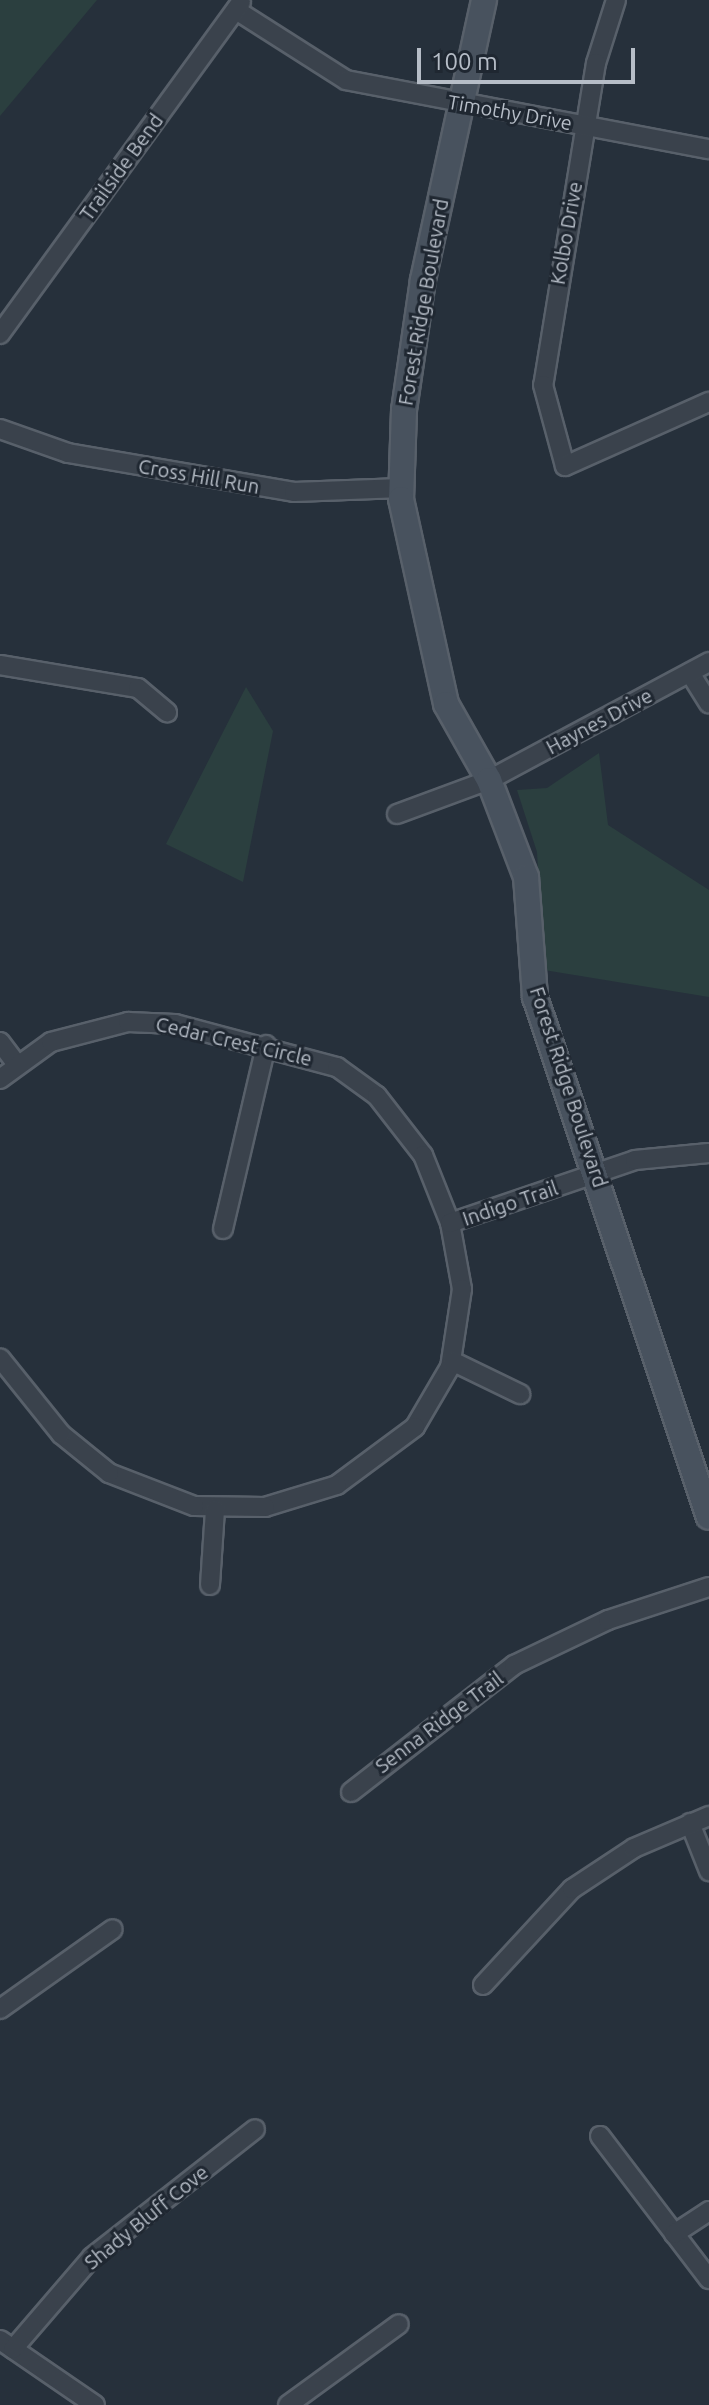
<!DOCTYPE html>
<style>
body{margin:0}
#map{position:relative;width:709px;height:2405px;overflow:hidden;background:#26303b;font-family:Ubuntu,sans-serif}
div>[style]{position:absolute}
.green>*{inset:0;background:#2b3f3f}
.roads{filter:drop-shadow(2px 0 #58606a) drop-shadow(-2px 0 #58606a) drop-shadow(0 2px #58606a) drop-shadow(0 -2px #58606a)}
.street>*{height:18px;margin:-9px;padding:0 9px;transform-origin:9px;border-radius:9px;background:#3a424c}
.secondary>*{height:24px;margin:-12px;padding:0 12px;transform-origin:12px;border-radius:12px;background:#48525e}
span{translate:-50% -50%;white-space:nowrap;text-align:center;line-height:1.15;-webkit-text-stroke:6px #1f2731;paint-order:stroke}
.street-label{font-size:20px;color:#b6bdc7}
.scale{position:absolute;left:417px;top:48px;width:218px;height:36px;box-sizing:border-box;border:4px solid #b6bdc7;border-top:0;padding-left:10px;font-size:24px;line-height:28px;white-space:nowrap;color:#b6bdc7;-webkit-text-stroke:6px #1f2731;paint-order:stroke}
</style>
<div id="map">
<div class="green">
<div style="clip-path:polygon(0 0,97px 0,0 116px)"></div>
<div style="clip-path:polygon(246px 687px,273px 731px,243px 882px,166px 844px)"></div>
<div style="clip-path:polygon(599px 753px,608px 825px,709px 890px,709px 997px,544px 970px,537px 852px,517px 790px,547px 788px)"></div>
</div>
<div class="roads">
<div class="street">
<div style="left:616px;top:0;width:66px;rotate:107.6deg"></div>
<div style="left:596px;top:63px;width:326px;rotate:99.3deg"></div>
<div style="left:543px;top:385px;width:84px;rotate:74.8deg"></div>
<div style="left:565px;top:466px;width:158px;rotate:-24deg"></div>
<div style="left:236px;top:10px;width:130px;rotate:32.5deg"></div>
<div style="left:346px;top:80px;width:369px;rotate:10.8deg"></div>
<div style="left:0;top:334px;width:410px;rotate:-54deg"></div>
<div style="left:0;top:429px;width:72px;rotate:19.4deg"></div>
<div style="left:68px;top:453px;width:229px;rotate:9.8deg"></div>
<div style="left:294px;top:492px;width:108px;rotate:-2.1deg"></div>
<div style="left:0;top:665px;width:140px;rotate:9.5deg"></div>
<div style="left:138px;top:688px;width:38px;rotate:40deg"></div>
<div style="left:690px;top:673px;width:36px;rotate:58deg"></div>
<div style="left:397px;top:814px;width:98px;rotate:-20.3deg"></div>
<div style="left:489px;top:780px;width:250px;rotate:-28.2deg"></div>
<div style="left:0;top:1042px;width:26px;rotate:53deg"></div>
<div style="left:0;top:1079px;width:63px;rotate:-36deg"></div>
<div style="left:51px;top:1042px;width:80px;rotate:-14.6deg"></div>
<div style="left:128px;top:1022px;width:47px;rotate:2.4deg"></div>
<div style="left:175px;top:1024px;width:168px;rotate:14.9deg"></div>
<div style="left:337px;top:1067px;width:49px;rotate:35.9deg"></div>
<div style="left:377px;top:1096px;width:75px;rotate:52.1deg"></div>
<div style="left:423px;top:1155px;width:73px;rotate:68.3deg"></div>
<div style="left:450px;top:1223px;width:67px;rotate:79.7deg"></div>
<div style="left:462px;top:1289px;width:79px;rotate:98.7deg"></div>
<div style="left:450px;top:1367px;width:69px;rotate:120.3deg"></div>
<div style="left:415px;top:1427px;width:97px;rotate:143.4deg"></div>
<div style="left:337px;top:1485px;width:75px;rotate:163deg"></div>
<div style="left:265px;top:1507px;width:71px;rotate:-179.2deg"></div>
<div style="left:194px;top:1506px;width:91px;rotate:-158.8deg"></div>
<div style="left:109px;top:1473px;width:62px;rotate:-140.9deg"></div>
<div style="left:61px;top:1434px;width:97px;rotate:-128.8deg"></div>
<div style="left:450px;top:1223px;width:195px;rotate:-18.8deg"></div>
<div style="left:635px;top:1160px;width:74px;rotate:-5.4deg"></div>
<div style="left:223px;top:1229px;width:189px;rotate:-76.8deg"></div>
<div style="left:452px;top:1361px;width:76px;rotate:25.9deg"></div>
<div style="left:210px;top:1585px;width:76px;rotate:-86.2deg"></div>
<div style="left:351px;top:1792px;width:207px;rotate:-37.9deg"></div>
<div style="left:514px;top:1665px;width:104px;rotate:-25.6deg"></div>
<div style="left:608px;top:1620px;width:106px;rotate:-18.1deg"></div>
<div style="left:690px;top:1823px;width:52px;rotate:68.4deg"></div>
<div style="left:483px;top:1985px;width:131px;rotate:-47.2deg"></div>
<div style="left:572px;top:1889px;width:74px;rotate:-33.5deg"></div>
<div style="left:634px;top:1848px;width:82px;rotate:-23.1deg"></div>
<div style="left:0;top:2009px;width:138px;rotate:-35.3deg"></div>
<div style="left:600px;top:2136px;width:180px;rotate:52.7deg"></div>
<div style="left:674px;top:2234px;width:42px;rotate:-33.3deg"></div>
<div style="left:0;top:2340px;width:115px;rotate:34.4deg"></div>
<div style="left:13px;top:2349px;width:121px;rotate:-49.3deg"></div>
<div style="left:92px;top:2257px;width:207px;rotate:-38.1deg"></div>
<div style="left:288px;top:2405px;width:137px;rotate:-36.1deg"></div>
</div>
<div class="secondary">
<div style="left:484px;top:0;width:287px;rotate:102.3deg"></div>
<div style="left:423px;top:280px;width:131px;rotate:98.3deg"></div>
<div style="left:404px;top:410px;width:89px;rotate:91.9deg"></div>
<div style="left:401px;top:499px;width:210px;rotate:77.6deg"></div>
<div style="left:446px;top:704px;width:87px;rotate:60.5deg"></div>
<div style="left:489px;top:780px;width:104px;rotate:69.1deg"></div>
<div style="left:526px;top:877px;width:120px;rotate:85.7deg"></div>
<div style="left:535px;top:997px;width:548px;rotate:71.5deg"></div>
</div>
</div>
<div class="street-label">
<span style="left:510px;top:112px;rotate:10deg">Timothy Drive</span>
<span style="left:121px;top:167px;rotate:-54deg">Trailside Bend</span>
<span style="left:566px;top:233px;rotate:-80deg">Kolbo Drive</span>
<span style="left:423px;top:302px;rotate:-80deg">Forest Ridge Boulevard</span>
<span style="left:199px;top:476px;rotate:10deg">Cross Hill Run</span>
<span style="left:599px;top:721px;rotate:-28deg">Haynes Drive</span>
<span style="left:234px;top:1041px;rotate:13deg">Cedar Crest Circle</span>
<span style="left:569px;top:1087px;rotate:72deg">Forest Ridge Boulevard</span>
<span style="left:510px;top:1203px;rotate:-19deg">Indigo Trail</span>
<span style="left:439px;top:1722px;rotate:-37deg">Senna Ridge Trail</span>
<span style="left:146px;top:2217px;rotate:-39deg">Shady Bluff Cove</span>
</div>
<div class="scale">100 m</div>
</div>
